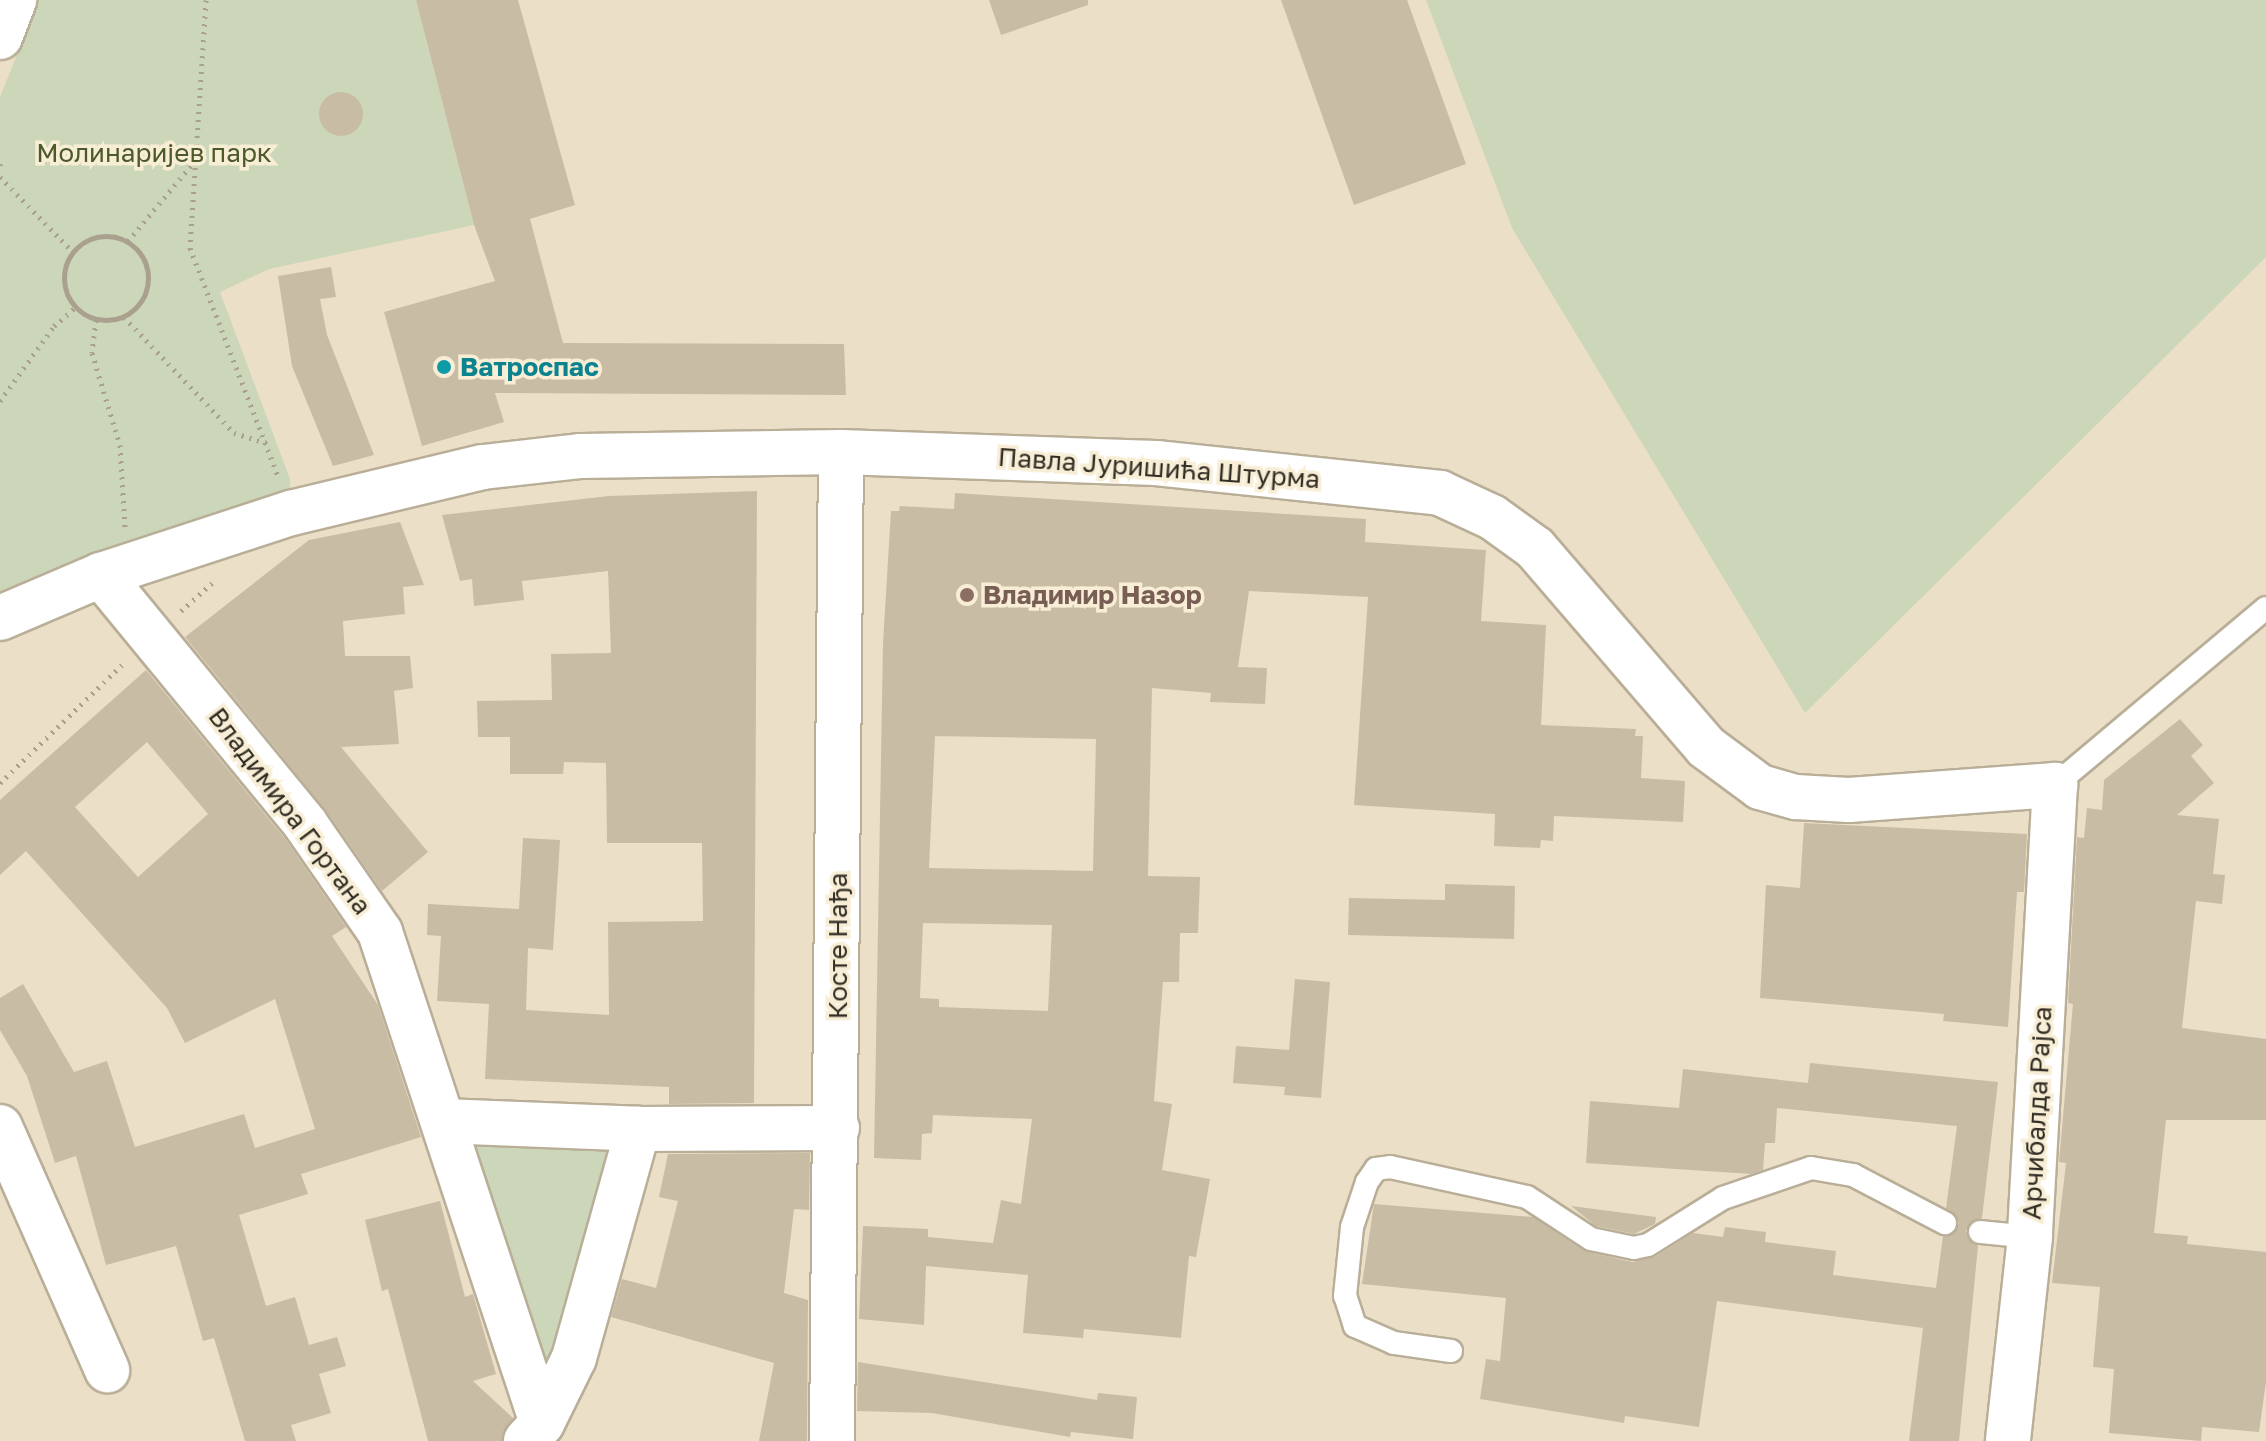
<!DOCTYPE html>
<meta charset="utf-8">
<style>
body{margin:0}
#map{position:relative;width:2266px;height:1441px;overflow:hidden;background:#ebdfc8;font-family:"Golos Text",sans-serif}
div>[style]{position:absolute}
.green>*{inset:0;background:#ccd6b9}
.building>*{inset:0;background:#c8bca5}
.round{border-radius:50%}
.path>*{height:5px;margin-top:-2.5px;transform-origin:0;background:repeating-linear-gradient(90deg,#aaa08e 0 2px,transparent 0 8px)}
.path>.ring{margin:-2.5px;padding:0;box-sizing:content-box;background:none;border:5px solid #aaa08e;border-radius:50%}
.roads{filter:drop-shadow(2px 0 #b9ae97) drop-shadow(-2px 0 #b9ae97) drop-shadow(0 2px #b9ae97) drop-shadow(0 -2px #b9ae97)}
.lane>*{height:22px;margin:-11px;padding:0 11px;transform-origin:11px;border-radius:11px;background:#fff}
.street>*{height:44px;margin:-22px;padding:0 22px;transform-origin:22px;border-radius:22px;background:#fff}
.secondary>*{height:44px;margin:-22px;padding:0 22px;transform-origin:22px;border-radius:22px;background:#fff}
.dots>*{width:22px;height:22px;translate:-50% -50%;box-sizing:border-box;border:4px solid #f8edd5;border-radius:50%}
span{translate:-50% -50%;white-space:nowrap;text-align:center;line-height:1.15;-webkit-text-stroke:7px #f8edd5;paint-order:stroke}
.park-label{font-size:26px;color:#4c5a2b}
.culture-label{font-size:26px;color:#0d838f;font-weight:700}
.left{translate:0 -50%;text-align:left}
.street-label{font-size:26px;color:#322e25}
.education-label{font-size:26px;color:#785e54;font-weight:700}
</style>
<div id="map">
<div class="green">
<div style="clip-path:polygon(39px 0,416px 0,474px 225px,269px 269px,220px 292px,290px 479px,291px 513px,0 618px,0 97px)"></div>
<div style="clip-path:polygon(1426px 0,2266px 0,2266px 257px,1805px 713px,1512px 228px)"></div>
<div style="clip-path:polygon(443px 1121px,638px 1129px,542px 1423px)"></div>
</div>
<div class="building">
<div style="clip-path:polygon(416px 0,518px 0,575px 205px,530px 219px,563px 343px,844px 344px,846px 395px,495px 393px,504px 422px,422px 446px,384px 312px,495px 281px,474px 225px)"></div>
<div style="clip-path:polygon(989px 0,1088px 0,1088px 5px,1001px 35px)"></div>
<div style="clip-path:polygon(1281px 0,1407px 0,1466px 164px,1354px 205px)"></div>
<div class="round" style="left:319px;top:92px;width:44px;height:44px"></div>
<div style="clip-path:polygon(331px 267px,336px 297px,320px 299px,327px 335px,374px 455px,333px 466px,292px 366px,278px 276px)"></div>
<div style="clip-path:polygon(757px 491px,754px 1103px,669px 1104px,669px 1087px,485px 1079px,489px 1004px,437px 1001px,441px 936px,427px 935px,428px 904px,519px 909px,523px 838px,560px 840px,553px 950px,528px 948px,526px 1010px,609px 1015px,608px 922px,703px 921px,702px 843px,607px 843px,606px 763px,564px 762px,563px 774px,510px 774px,510px 737px,478px 737px,477px 701px,552px 700px,551px 654px,611px 653px,608px 571px,522px 581px,524px 600px,474px 606px,472px 579px,460px 581px,442px 515px,609px 496px)"></div>
<div style="clip-path:polygon(evenodd,955px 493px,1366px 519px,1365px 542px,1486px 550px,1481px 621px,1546px 625px,1541px 725px,1636px 729px,1635px 736px,1643px 736px,1641px 778px,1685px 781px,1683px 822px,1554px 816px,1553px 841px,1541px 840px,1540px 848px,1494px 846px,1495px 814px,1354px 805px,1368px 597px,1249px 591px,1238px 667px,1267px 668px,1265px 704px,1210px 702px,1211px 693px,1152px 688px,1148px 876px,1200px 877px,1198px 933px,1180px 933px,1179px 982px,1163px 982px,1154px 1101px,1172px 1104px,1162px 1170px,1210px 1179px,1196px 1257px,1189px 1256px,1181px 1338px,1084px 1329px,1083px 1338px,1023px 1333px,1028px 1275px,926px 1266px,924px 1325px,859px 1319px,863px 1226px,928px 1229px,928px 1237px,993px 1243px,1001px 1200px,1021px 1204px,1032px 1119px,933px 1115px,932px 1133px,922px 1134px,921px 1160px,874px 1158px,883px 643px,891px 511px,899px 511px,900px 506px,954px 509px,955px 493px,935px 736px,1096px 739px,1093px 871px,929px 868px,935px 736px,955px 493px,923px 923px,1052px 925px,1048px 1011px,939px 1007px,939px 999px,920px 998px,923px 923px)"></div>
<div style="clip-path:polygon(400px 522px,424px 585px,403px 587px,405px 614px,343px 621px,345px 656px,410px 656px,413px 688px,394px 691px,399px 744px,341px 747px,428px 852px,382px 891px,325px 809px,185px 637px,309px 540px)"></div>
<div style="clip-path:polygon(evenodd,146px 670px,286px 840px,346px 927px,332px 936px,378px 1005px,421px 1137px,301px 1174px,308px 1194px,239px 1215px,266px 1306px,295px 1297px,309px 1345px,337px 1337px,346px 1366px,319px 1374px,331px 1413px,291px 1425px,296px 1441px,245px 1441px,214px 1338px,203px 1341px,176px 1246px,106px 1265px,76px 1156px,55px 1163px,27px 1076px,0 1030px,0 998px,23px 984px,74px 1072px,107px 1061px,135px 1147px,244px 1114px,255px 1148px,315px 1129px,275px 999px,185px 1043px,167px 1008px,26px 851px,0 875px,0 800px,146px 670px,147px 742px,208px 814px,138px 877px,75px 807px,147px 742px)"></div>
<div style="clip-path:polygon(2180px 719px,2203px 745px,2191px 756px,2214px 783px,2177px 815px,2219px 819px,2213px 874px,2225px 875px,2222px 904px,2196px 901px,2182px 1028px,2266px 1039px,2266px 1120px,2166px 1120px,2154px 1233px,2188px 1236px,2187px 1244px,2266px 1252px,2266px 1382px,2259px 1432px,2202px 1427px,2201px 1441px,2109px 1433px,2114px 1369px,2093px 1367px,2100px 1287px,2052px 1283px,2066px 1163px,2059px 1162px,2073px 1004px,2068px 1003px,2077px 837px,2084px 838px,2087px 808px,2102px 810px,2104px 780px)"></div>
<div style="clip-path:polygon(1804px 823px,2027px 834px,2024px 892px,2017px 892px,2008px 1027px,1943px 1021px,1944px 1014px,1760px 998px,1766px 885px,1800px 888px)"></div>
<div style="clip-path:polygon(1445px 884px,1515px 886px,1514px 939px,1348px 935px,1349px 898px,1445px 900px)"></div>
<div style="clip-path:polygon(1295px 979px,1330px 982px,1321px 1098px,1284px 1095px,1285px 1087px,1233px 1083px,1236px 1046px,1289px 1050px)"></div>
<div style="clip-path:polygon(1810px 1063px,1998px 1082px,1982px 1218px,1966px 1230px,1968px 1238px,1978px 1246px,1959px 1441px,1909px 1441px,1923px 1328px,1717px 1301px,1699px 1427px,1625px 1416px,1624px 1423px,1480px 1399px,1486px 1359px,1500px 1361px,1506px 1298px,1362px 1284px,1374px 1204px,1533px 1217px,1584px 1251px,1632px 1262px,1655px 1257px,1693px 1233px,1723px 1237px,1725px 1227px,1766px 1232px,1765px 1242px,1836px 1251px,1833px 1275px,1936px 1288px,1943px 1236px,1953px 1234px,1959px 1223px,1946px 1208px,1957px 1126px,1777px 1108px,1775px 1143px,1765px 1143px,1763px 1170px,1751px 1174px,1586px 1163px,1590px 1101px,1679px 1108px,1683px 1069px,1808px 1083px)"></div>
<div style="clip-path:polygon(810px 1153px,809px 1210px,794px 1209px,784px 1293px,808px 1300px,807px 1441px,759px 1441px,774px 1363px,611px 1317px,622px 1279px,656px 1288px,678px 1201px,659px 1197px,668px 1154px)"></div>
<div style="clip-path:polygon(440px 1201px,465px 1297px,473px 1294px,496px 1374px,473px 1381px,513px 1418px,502px 1441px,428px 1441px,388px 1289px,382px 1291px,365px 1220px)"></div>
<div style="clip-path:polygon(1571px 1206px,1656px 1217px,1655px 1224px,1634px 1234px,1596px 1226px)"></div>
<div style="clip-path:polygon(858px 1362px,1097px 1400px,1098px 1393px,1137px 1397px,1133px 1439px,1071px 1432px,1070px 1437px,932px 1413px,857px 1411px)"></div>
</div>
<div class="path">
<div style="left:206px;top:0;width:249px;rotate:93.7deg"></div>
<div style="left:190px;top:248px;width:244px;rotate:68.9deg"></div>
<div style="left:0;top:165px;width:7px;rotate:-63deg"></div>
<div style="left:0;top:177px;width:103px;rotate:45.8deg"></div>
<div class="ring" style="left:64px;top:236px;width:79px;height:79px"></div>
<div style="left:128px;top:241px;width:104px;rotate:-50.1deg"></div>
<div style="left:124px;top:317px;width:160px;rotate:46.5deg"></div>
<div style="left:234px;top:433px;width:34px;rotate:17deg"></div>
<div style="left:96px;top:320px;width:33px;rotate:97deg"></div>
<div style="left:92px;top:353px;width:96px;rotate:73.1deg"></div>
<div style="left:120px;top:445px;width:82px;rotate:86.5deg"></div>
<div style="left:0;top:401px;width:92px;rotate:-54.2deg"></div>
<div style="left:54px;top:326px;width:28px;rotate:-41deg"></div>
<div style="left:181px;top:611px;width:42px;rotate:-42.1deg"></div>
<div style="left:0;top:783px;width:171px;rotate:-44.1deg"></div>
</div>
<div class="roads">
<div class="lane">
<div style="left:2055px;top:785px;width:275px;rotate:-40deg"></div>
<div style="left:1980px;top:1232px;width:50px;rotate:5.7deg"></div>
<div style="left:1451px;top:1351px;width:58px;rotate:-172deg"></div>
<div style="left:1394px;top:1343px;width:43px;rotate:-156.4deg"></div>
<div style="left:1355px;top:1326px;width:32px;rotate:-108deg"></div>
<div style="left:1345px;top:1296px;width:69px;rotate:-84.2deg"></div>
<div style="left:1352px;top:1227px;width:47px;rotate:-71.6deg"></div>
<div style="left:1367px;top:1182px;width:16px;rotate:-55deg"></div>
<div style="left:1376px;top:1169px;width:14px;rotate:-8deg"></div>
<div style="left:1390px;top:1167px;width:140px;rotate:12.4deg"></div>
<div style="left:1527px;top:1197px;width:77px;rotate:33.3deg"></div>
<div style="left:1591px;top:1239px;width:44px;rotate:11.8deg"></div>
<div style="left:1634px;top:1248px;width:14px;rotate:-12deg"></div>
<div style="left:1648px;top:1245px;width:89px;rotate:-32.1deg"></div>
<div style="left:1723px;top:1198px;width:93px;rotate:-18.8deg"></div>
<div style="left:1811px;top:1168px;width:43px;rotate:9.5deg"></div>
<div style="left:1853px;top:1175px;width:104px;rotate:27.6deg"></div>
</div>
<div class="street">
<div style="left:101px;top:575px;width:323px;rotate:50.6deg"></div>
<div style="left:306px;top:825px;width:130px;rotate:55.3deg"></div>
<div style="left:380px;top:932px;width:517px;rotate:71.74deg"></div>
<div style="left:542px;top:1423px;width:24px;rotate:132deg"></div>
<div style="left:0;top:618px;width:110px;rotate:-23.1deg"></div>
<div style="left:101px;top:575px;width:200px;rotate:-18.1deg"></div>
<div style="left:291px;top:513px;width:197px;rotate:-13.5deg"></div>
<div style="left:483px;top:467px;width:99px;rotate:-6.4deg"></div>
<div style="left:581px;top:456px;width:260px;rotate:-0.9deg"></div>
<div style="left:841px;top:452px;width:315px;rotate:2deg"></div>
<div style="left:1156px;top:463px;width:286px;rotate:6deg"></div>
<div style="left:1440px;top:493px;width:57px;rotate:24.8deg"></div>
<div style="left:1492px;top:517px;width:53px;rotate:35.8deg"></div>
<div style="left:1535px;top:548px;width:262px;rotate:49.3deg"></div>
<div style="left:1706px;top:747px;width:67px;rotate:36.5deg"></div>
<div style="left:1760px;top:787px;width:37px;rotate:16deg"></div>
<div style="left:1796px;top:797px;width:53px;rotate:3.2deg"></div>
<div style="left:1849px;top:800px;width:207px;rotate:-4.2deg"></div>
<div style="left:2055px;top:785px;width:453px;rotate:93.2deg"></div>
<div style="left:2030px;top:1237px;width:205px;rotate:96.2deg"></div>
<div style="left:443px;top:1121px;width:195px;rotate:2.3deg"></div>
<div style="left:638px;top:1129px;width:199px;rotate:-0.3deg"></div>
<div style="left:0;top:1127px;width:266px;rotate:66.2deg"></div>
<div style="left:542px;top:1423px;width:72px;rotate:-63.8deg"></div>
<div style="left:574px;top:1358px;width:238px;rotate:-74.4deg"></div>
<div style="left:832px;top:1441px;width:989px;rotate:-89.48deg"></div>
</div>
<div class="secondary">
<div style="left:0;top:37px;width:40px;rotate:-69deg"></div>
</div>
</div>
<div class="dots">
<div style="left:444px;top:367px;background:#0f9aa8"></div>
<div style="left:967px;top:595px;background:#8d6e63"></div>
</div>
<div class="park-label">
<span style="left:154px;top:153px">Молинаријев парк</span>
</div>
<div class="culture-label">
<span class="left" style="left:460px;top:367px">Ватроспас</span>
</div>
<div class="street-label">
<span style="left:1159px;top:468px;rotate:4deg">Павла Јуришића Штурма</span>
<span style="left:290px;top:811px;rotate:53deg">Владимира Гортана</span>
<span style="left:838px;top:946px;rotate:-90deg">Косте Нађа</span>
<span style="left:2037px;top:1113px;rotate:-87deg">Арчибалда Рајса</span>
</div>
<div class="education-label">
<span class="left" style="left:983px;top:595px">Владимир Назор</span>
</div>
</div>
